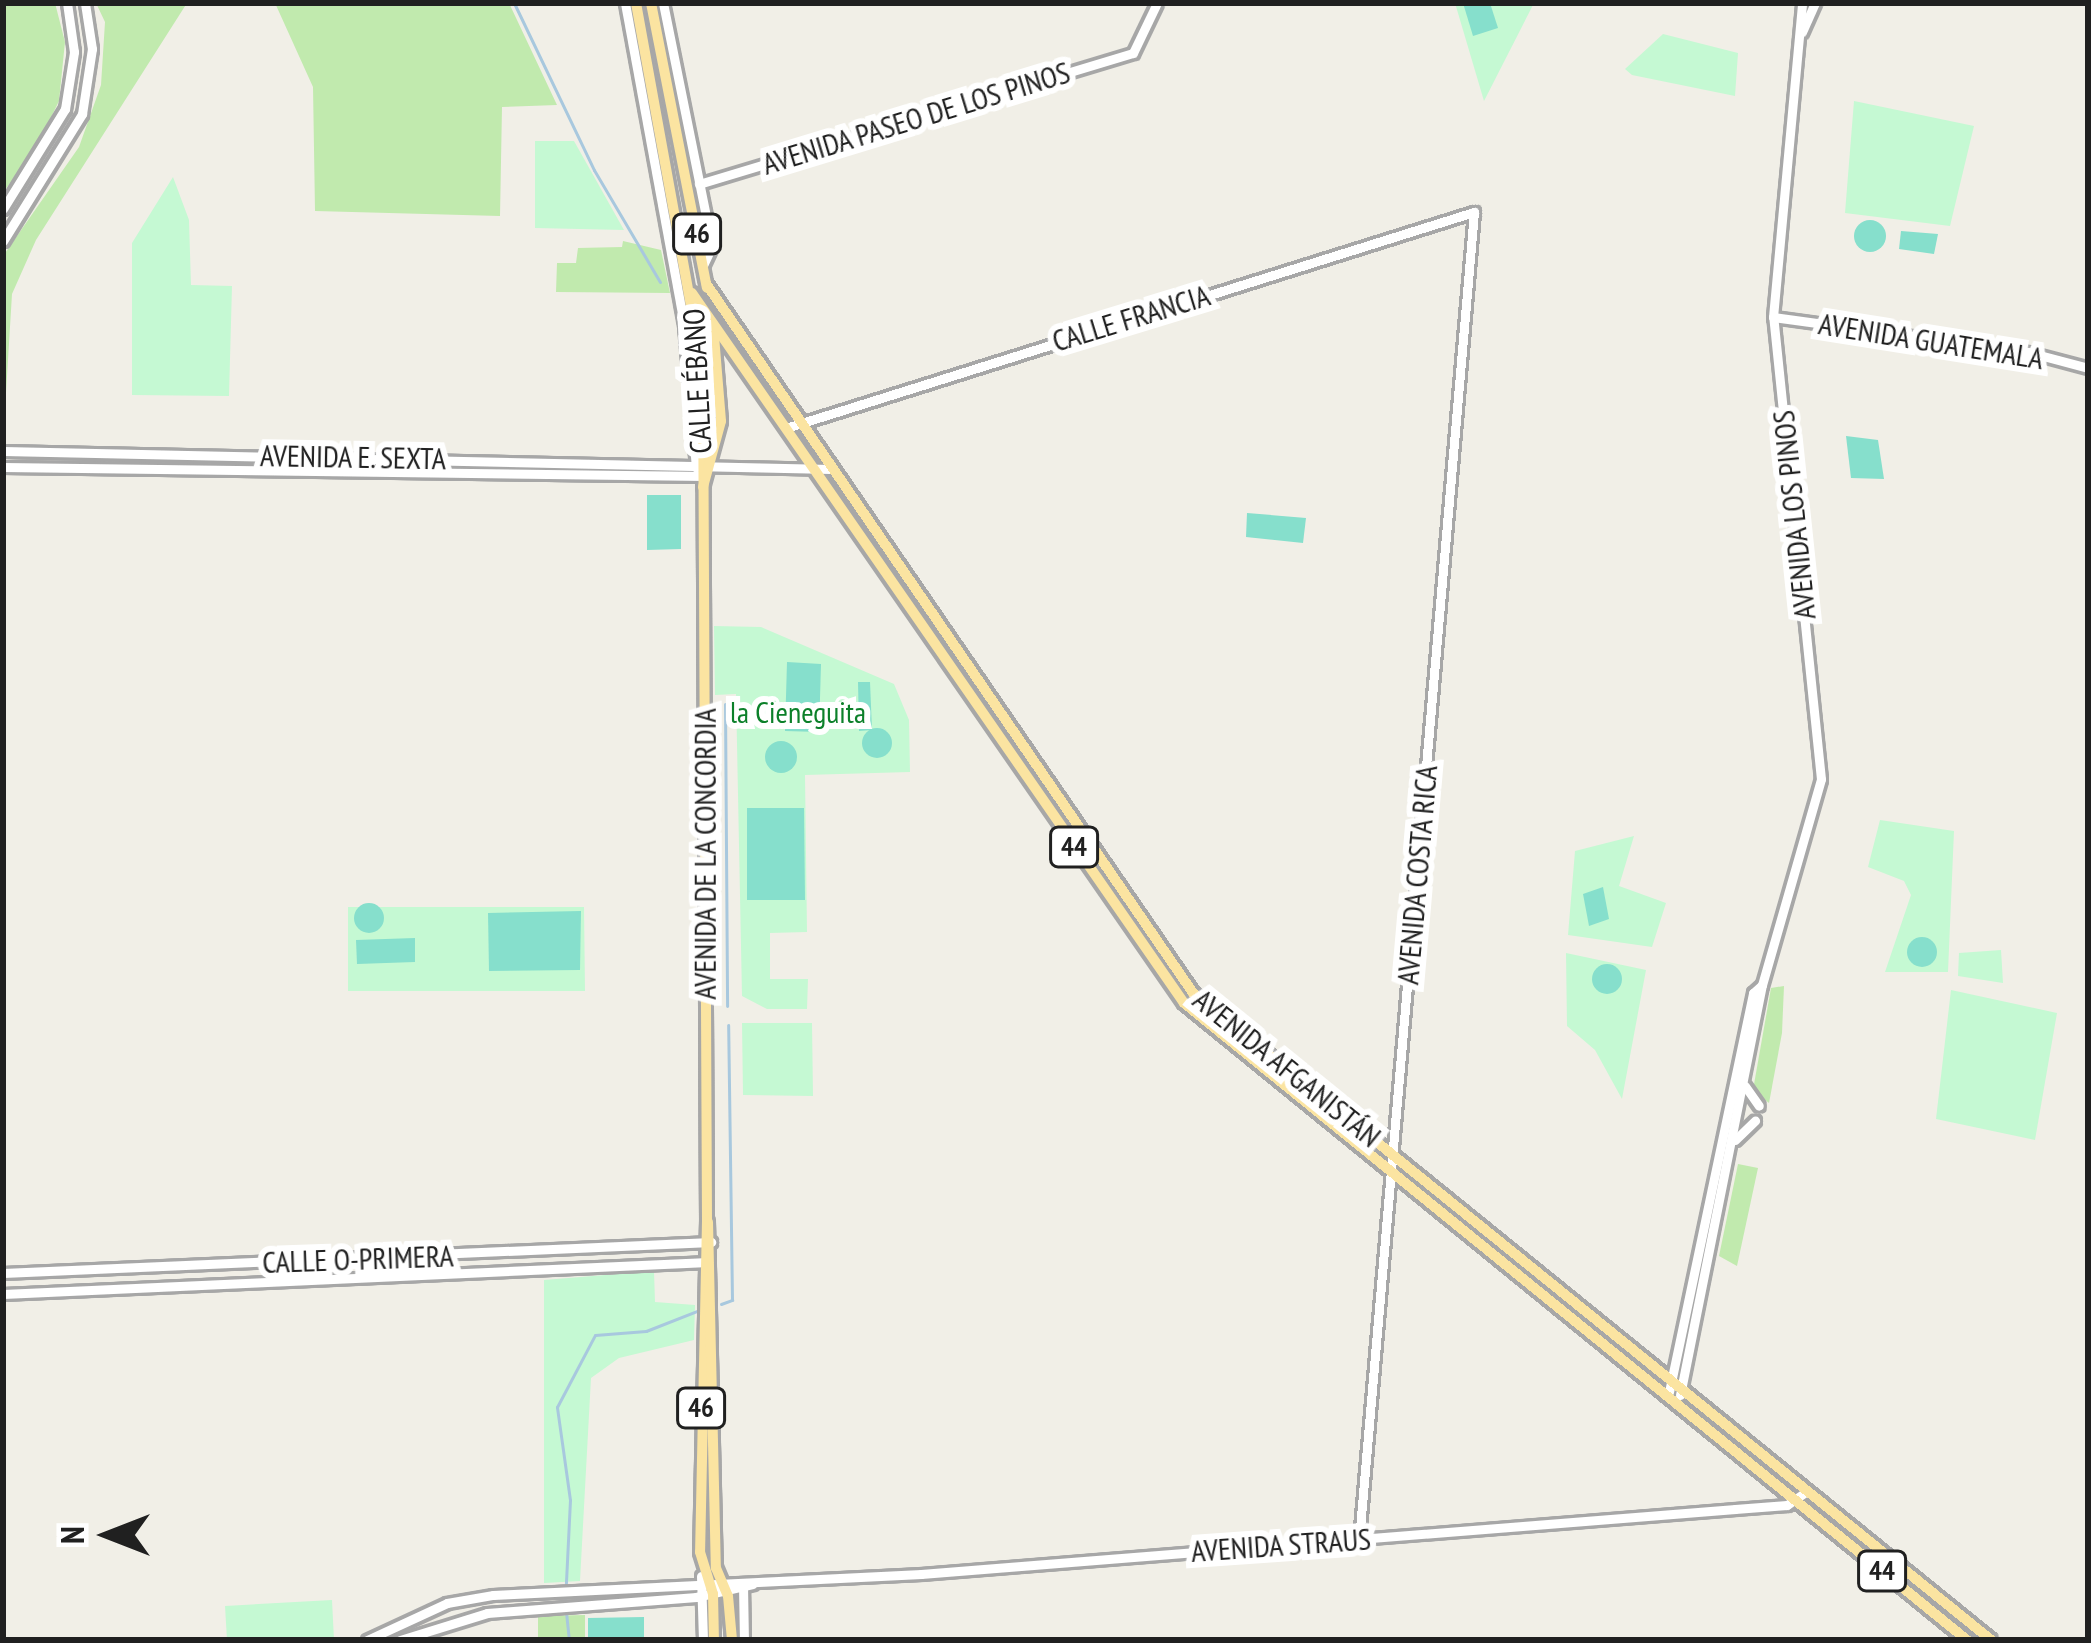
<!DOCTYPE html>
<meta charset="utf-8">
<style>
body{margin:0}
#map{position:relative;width:2091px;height:1643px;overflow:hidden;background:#f1efe7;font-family:"PT Sans Narrow",sans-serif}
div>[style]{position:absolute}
.grass>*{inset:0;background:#c1eaae}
.park>*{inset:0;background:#c5f9d3}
.pitch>*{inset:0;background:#86dfcc}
.round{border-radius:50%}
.stream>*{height:3px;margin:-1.5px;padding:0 1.5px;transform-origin:1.5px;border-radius:1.5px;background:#a8c8de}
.roads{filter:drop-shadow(3px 0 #a7a7a7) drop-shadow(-3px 0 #a7a7a7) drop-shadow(0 3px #a7a7a7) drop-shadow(0 -3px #a7a7a7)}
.minor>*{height:9px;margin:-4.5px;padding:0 4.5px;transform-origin:4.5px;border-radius:4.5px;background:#fff}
.major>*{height:10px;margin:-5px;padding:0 5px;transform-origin:5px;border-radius:5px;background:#fbe4a1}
span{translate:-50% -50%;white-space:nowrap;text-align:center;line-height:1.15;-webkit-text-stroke:12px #fff;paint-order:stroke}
.shield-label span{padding:3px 9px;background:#fff;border:3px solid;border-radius:9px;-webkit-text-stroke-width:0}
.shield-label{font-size:27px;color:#202020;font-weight:700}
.street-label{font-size:30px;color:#202020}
.park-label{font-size:30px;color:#0c802a}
.frame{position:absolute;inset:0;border:6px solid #202020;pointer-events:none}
.north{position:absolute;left:48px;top:1475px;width:120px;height:120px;-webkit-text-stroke:9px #fff;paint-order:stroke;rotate:270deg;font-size:33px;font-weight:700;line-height:48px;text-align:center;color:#202020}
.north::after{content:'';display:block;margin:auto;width:42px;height:54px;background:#202020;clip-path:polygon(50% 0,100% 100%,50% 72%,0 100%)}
</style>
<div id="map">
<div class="grass">
<div style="clip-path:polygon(3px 3px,55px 3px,65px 42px,59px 101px,31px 158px,3px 192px)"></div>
<div style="clip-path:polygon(96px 3px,187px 3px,36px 240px,12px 294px,3px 442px,3px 256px,79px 147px,101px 85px,105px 22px)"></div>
<div style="clip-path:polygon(275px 3px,509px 3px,557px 105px,502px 107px,500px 216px,315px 211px,313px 87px)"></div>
<div style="clip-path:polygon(623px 241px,661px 250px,670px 293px,556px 292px,557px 263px,576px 263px,578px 248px,622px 247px)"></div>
<div style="clip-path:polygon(1784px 986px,1782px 1033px,1769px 1103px,1753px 1090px,1771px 988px)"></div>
<div style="clip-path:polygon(1738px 1164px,1758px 1168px,1737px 1266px,1719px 1256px)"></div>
<div style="clip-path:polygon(585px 1615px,585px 1640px,538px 1640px,538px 1616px)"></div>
</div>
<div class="park">
<div style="clip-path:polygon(1455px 3px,1534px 3px,1484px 101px)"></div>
<div style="clip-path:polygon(1663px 34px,1738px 53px,1735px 96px,1632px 75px,1625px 69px)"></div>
<div style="clip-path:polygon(1854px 101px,1974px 126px,1950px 226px,1845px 213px)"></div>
<div style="clip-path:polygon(535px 141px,574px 141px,624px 230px,535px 228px)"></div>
<div style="clip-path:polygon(173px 177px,189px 220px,191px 285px,232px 286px,229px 396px,132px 395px,132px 243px)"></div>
<div style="clip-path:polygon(714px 626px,761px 627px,894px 684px,909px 720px,910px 772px,805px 775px,807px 932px,770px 933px,770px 979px,808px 979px,807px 1009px,767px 1009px,742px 996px,736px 694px,715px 695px)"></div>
<div style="clip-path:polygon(1880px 820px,1954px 831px,1948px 972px,1885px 972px,1911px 895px,1904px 881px,1868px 867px)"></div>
<div style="clip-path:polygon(1634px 836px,1619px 886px,1666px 903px,1652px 947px,1568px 935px,1575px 851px)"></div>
<div style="clip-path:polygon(348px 907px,584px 907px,585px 991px,348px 991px)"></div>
<div style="clip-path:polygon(2001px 950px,2003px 983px,1958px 976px,1959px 953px)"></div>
<div style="clip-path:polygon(1566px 953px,1646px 970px,1622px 1099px,1595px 1050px,1567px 1026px)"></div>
<div style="clip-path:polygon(1951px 990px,2057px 1013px,2035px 1140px,1936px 1119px)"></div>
<div style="clip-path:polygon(742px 1023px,812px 1023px,813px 1096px,743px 1095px)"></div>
<div style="clip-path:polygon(654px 1271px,655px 1302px,695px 1305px,694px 1340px,619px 1358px,591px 1378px,580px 1581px,544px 1583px,544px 1280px)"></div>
<div style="clip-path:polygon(332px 1600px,334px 1640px,227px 1640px,225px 1606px)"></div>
</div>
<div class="pitch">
<div style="clip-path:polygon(1463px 3px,1490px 3px,1498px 28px,1473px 36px)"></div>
<div class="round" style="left:1854px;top:220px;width:32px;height:32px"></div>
<div style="clip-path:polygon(1901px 231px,1938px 234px,1934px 254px,1899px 249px)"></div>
<div style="clip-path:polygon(1846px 436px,1878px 440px,1884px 479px,1851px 478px)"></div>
<div style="clip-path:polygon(647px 495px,681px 495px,681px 549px,647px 550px)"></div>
<div style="clip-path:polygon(1247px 513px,1306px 518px,1303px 543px,1246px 537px)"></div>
<div style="clip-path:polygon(787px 662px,821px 664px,819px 732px,785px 731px)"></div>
<div style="clip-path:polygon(858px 682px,870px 682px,872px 730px,859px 731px)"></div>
<div class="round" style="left:862px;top:728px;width:30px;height:30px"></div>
<div class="round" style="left:765px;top:741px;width:32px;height:32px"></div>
<div style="clip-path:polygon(747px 808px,804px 808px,805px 900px,747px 900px)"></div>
<div style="clip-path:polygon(1603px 887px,1609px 919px,1589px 926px,1583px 894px)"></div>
<div class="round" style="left:354px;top:903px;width:30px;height:30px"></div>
<div style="clip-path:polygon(581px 911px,580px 970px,489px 971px,488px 913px)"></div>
<div class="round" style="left:1907px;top:937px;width:30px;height:30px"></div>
<div style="clip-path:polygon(415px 938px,415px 962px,357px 964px,356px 940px)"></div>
<div class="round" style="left:1592px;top:964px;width:30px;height:30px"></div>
<div style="clip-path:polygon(644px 1617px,644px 1640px,588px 1640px,588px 1618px)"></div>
</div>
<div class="stream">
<div style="left:514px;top:3px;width:185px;rotate:64.4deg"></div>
<div style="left:594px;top:170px;width:130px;rotate:59.5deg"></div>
<div style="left:725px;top:704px;width:302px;rotate:89.6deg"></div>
<div style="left:721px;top:1304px;width:12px;rotate:-20deg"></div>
<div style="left:732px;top:1300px;width:275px;rotate:-90.8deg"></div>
<div style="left:565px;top:1602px;width:102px;rotate:-87.2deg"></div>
<div style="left:570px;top:1500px;width:94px;rotate:-98deg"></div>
<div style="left:557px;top:1407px;width:81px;rotate:-62.2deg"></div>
<div style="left:595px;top:1335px;width:51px;rotate:-4.5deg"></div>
<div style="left:646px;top:1331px;width:55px;rotate:-21.4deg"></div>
<div style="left:566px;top:1612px;width:28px;rotate:84deg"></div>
</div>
<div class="roads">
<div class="minor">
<div style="left:625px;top:3px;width:327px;rotate:79.6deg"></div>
<div style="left:684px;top:325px;width:143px;rotate:85.2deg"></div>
<div style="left:663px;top:3px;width:248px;rotate:78.6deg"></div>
<div style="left:712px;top:246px;width:21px;rotate:115deg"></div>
<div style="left:1802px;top:32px;width:32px;rotate:-66deg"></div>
<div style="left:699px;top:184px;width:453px;rotate:-16.8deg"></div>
<div style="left:1133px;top:53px;width:55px;rotate:-64.4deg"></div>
<div style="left:3px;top:209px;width:118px;rotate:-58.2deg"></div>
<div style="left:65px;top:109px;width:58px;rotate:-81deg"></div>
<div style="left:74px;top:52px;width:49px;rotate:-98.1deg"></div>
<div style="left:3px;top:241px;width:150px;rotate:-58.1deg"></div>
<div style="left:82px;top:114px;width:66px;rotate:-81.3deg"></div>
<div style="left:92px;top:49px;width:47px;rotate:-98.7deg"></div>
<div style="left:1773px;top:317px;width:257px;rotate:7.8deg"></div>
<div style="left:2028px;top:352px;width:62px;rotate:14.9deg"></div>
<div style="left:789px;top:427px;width:718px;rotate:-17.43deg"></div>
<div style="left:1474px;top:212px;width:1332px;rotate:94.95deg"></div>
<div style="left:3px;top:451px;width:828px;rotate:1.25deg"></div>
<div style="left:3px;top:467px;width:702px;rotate:0.73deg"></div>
<div style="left:1745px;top:1086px;width:24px;rotate:55deg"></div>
<div style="left:1735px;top:1140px;width:28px;rotate:-44deg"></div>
<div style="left:3px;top:1273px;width:709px;rotate:-2.51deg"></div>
<div style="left:3px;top:1294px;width:706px;rotate:-2.6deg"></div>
<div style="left:1669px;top:1392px;width:408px;rotate:-78.1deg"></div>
<div style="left:1753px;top:993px;width:12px;rotate:-42deg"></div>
<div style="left:1680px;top:1395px;width:418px;rotate:-78.7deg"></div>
<div style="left:1762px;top:985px;width:214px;rotate:-74deg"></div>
<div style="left:1821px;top:779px;width:464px;rotate:-95.9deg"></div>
<div style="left:1773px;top:317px;width:315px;rotate:-84.7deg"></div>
<div style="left:701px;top:1576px;width:64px;rotate:88.2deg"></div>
<div style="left:743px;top:1585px;width:55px;rotate:89deg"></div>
<div style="left:367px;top:1640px;width:88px;rotate:-24.8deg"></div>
<div style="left:447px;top:1603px;width:47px;rotate:-9.9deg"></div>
<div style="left:493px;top:1595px;width:429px;rotate:-2.8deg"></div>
<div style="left:921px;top:1574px;width:817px;rotate:-4.57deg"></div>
<div style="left:1735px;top:1509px;width:52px;rotate:-4.4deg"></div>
<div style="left:1787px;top:1505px;width:21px;rotate:-35deg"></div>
<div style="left:400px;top:1640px;width:91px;rotate:-17.2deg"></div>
<div style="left:487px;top:1613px;width:210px;rotate:-4.4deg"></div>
<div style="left:696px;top:1597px;width:58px;rotate:-12.8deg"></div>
</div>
<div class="major">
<div style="left:636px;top:3px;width:373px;rotate:79.7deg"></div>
<div style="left:703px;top:370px;width:851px;rotate:89.73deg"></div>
<div style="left:707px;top:1221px;width:331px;rotate:91.2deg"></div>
<div style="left:700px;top:1552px;width:44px;rotate:72.8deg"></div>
<div style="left:713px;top:1594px;width:46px;rotate:88.8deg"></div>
<div style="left:651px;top:3px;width:290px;rotate:78.9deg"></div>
<div style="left:707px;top:285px;width:859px;rotate:55.53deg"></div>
<div style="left:1193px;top:993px;width:1027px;rotate:39.03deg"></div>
<div style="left:692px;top:293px;width:864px;rotate:55.28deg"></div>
<div style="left:1184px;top:1003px;width:1009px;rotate:39.13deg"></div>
<div style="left:703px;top:487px;width:68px;rotate:-74.7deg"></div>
<div style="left:721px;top:421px;width:97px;rotate:-94.7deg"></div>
<div style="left:708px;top:1222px;width:346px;rotate:88.7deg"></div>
<div style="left:716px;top:1568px;width:30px;rotate:67deg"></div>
<div style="left:728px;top:1596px;width:44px;rotate:84.8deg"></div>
</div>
</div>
<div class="shield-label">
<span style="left:697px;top:234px">46</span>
<span style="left:1074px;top:847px">44</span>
<span style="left:701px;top:1408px">46</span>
<span style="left:1882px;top:1571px">44</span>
</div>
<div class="street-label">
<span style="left:916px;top:118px;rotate:-17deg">AVENIDA PASEO DE LOS PINOS</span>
<span style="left:1131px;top:318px;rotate:-17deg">CALLE FRANCIA</span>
<span style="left:1931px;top:341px;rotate:9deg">AVENIDA GUATEMALA</span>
<span style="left:697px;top:381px;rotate:-93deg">CALLE ÉBANO</span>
<span style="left:353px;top:457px;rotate:1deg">AVENIDA E. SEXTA</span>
<span style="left:1794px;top:515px;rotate:-96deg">AVENIDA LOS PINOS</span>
<span style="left:705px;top:854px;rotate:-90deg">AVENIDA DE LA CONCORDIA</span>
<span style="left:1417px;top:875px;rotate:-85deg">AVENIDA COSTA RICA</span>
<span style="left:1287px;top:1068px;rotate:39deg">AVENIDA AFGANISTÁN</span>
<span style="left:358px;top:1259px;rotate:-2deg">CALLE O-PRIMERA</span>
<span style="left:1281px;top:1545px;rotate:-4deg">AVENIDA STRAUS</span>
</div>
<div class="park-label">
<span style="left:798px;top:712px">la Cieneguita</span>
</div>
<div class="frame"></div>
<div class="north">N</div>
</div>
